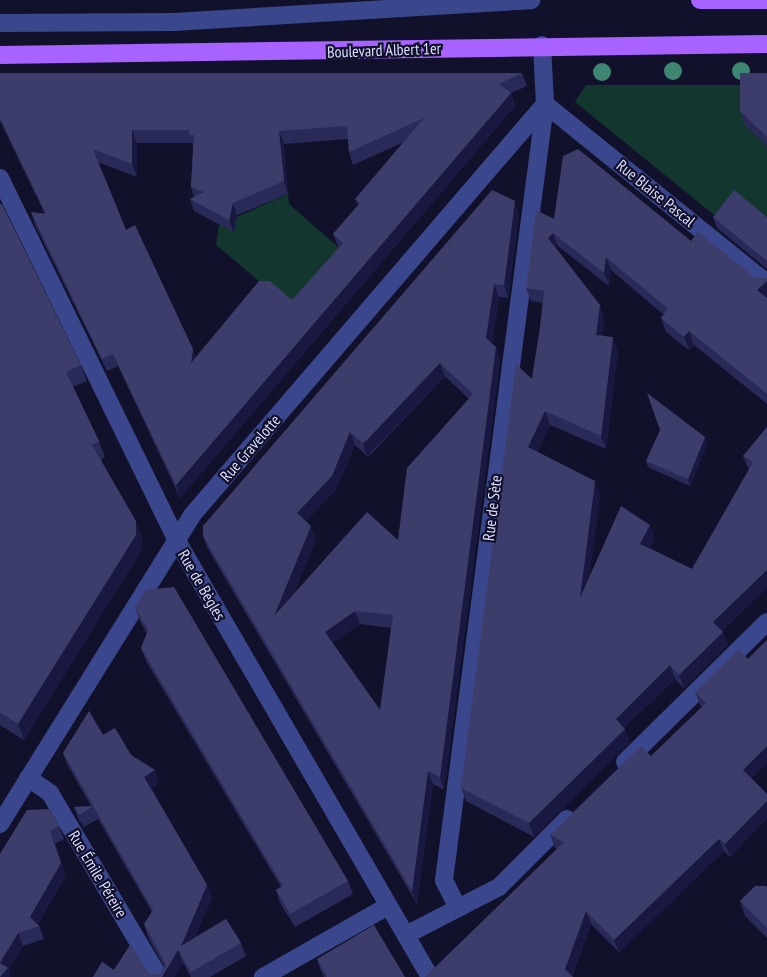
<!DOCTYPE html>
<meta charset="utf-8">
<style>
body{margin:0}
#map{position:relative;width:767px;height:977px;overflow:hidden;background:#11112c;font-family:"PT Sans Narrow",sans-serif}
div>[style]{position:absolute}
.green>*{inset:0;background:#13362e}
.minor>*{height:18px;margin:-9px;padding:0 9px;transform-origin:9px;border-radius:9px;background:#3b478c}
.major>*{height:18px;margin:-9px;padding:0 9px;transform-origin:9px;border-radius:9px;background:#a762ff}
.trees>*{width:18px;height:18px;margin:-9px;border-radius:50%;background:#3e8572}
.wall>*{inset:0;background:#2a2a59}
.shaded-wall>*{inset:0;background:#181840}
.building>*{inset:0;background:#3d3d6b}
span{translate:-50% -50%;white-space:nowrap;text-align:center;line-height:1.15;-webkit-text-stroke:4.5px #11112c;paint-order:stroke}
.street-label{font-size:16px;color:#dbdeff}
</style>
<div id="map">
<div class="green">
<div style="clip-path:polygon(586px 85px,767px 85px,767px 215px,746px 241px,575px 102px)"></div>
<div style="clip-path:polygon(288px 194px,289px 204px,370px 275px,320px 332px,216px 245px,219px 225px)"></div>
</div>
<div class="minor">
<div style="left:0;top:23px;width:174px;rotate:-0.3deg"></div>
<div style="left:174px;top:22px;width:358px;rotate:-3.5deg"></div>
<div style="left:545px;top:104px;width:285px;rotate:38.9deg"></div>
<div style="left:0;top:178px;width:404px;rotate:64deg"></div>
<div style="left:177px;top:541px;width:504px;rotate:59.87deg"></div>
<div style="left:625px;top:762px;width:199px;rotate:-44.6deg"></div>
<div style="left:28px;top:778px;width:27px;rotate:34deg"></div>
<div style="left:50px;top:793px;width:214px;rotate:59.4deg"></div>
<div style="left:0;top:824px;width:365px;rotate:-58.1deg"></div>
<div style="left:193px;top:514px;width:540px;rotate:-49.35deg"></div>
<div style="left:458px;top:908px;width:31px;rotate:-117deg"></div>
<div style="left:444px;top:880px;width:783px;rotate:-82.58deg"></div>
<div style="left:545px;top:104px;width:59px;rotate:-92.9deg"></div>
<div style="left:406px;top:935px;width:105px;rotate:-27.3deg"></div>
<div style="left:499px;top:887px;width:96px;rotate:-45deg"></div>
<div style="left:263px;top:977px;width:144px;rotate:-29.6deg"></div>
</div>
<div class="major">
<div style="left:700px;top:0;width:67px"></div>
<div style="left:0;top:55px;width:767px;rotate:-0.82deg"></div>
</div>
<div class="trees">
<div style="left:673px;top:71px"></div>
<div style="left:741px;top:71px"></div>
<div style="left:602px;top:72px"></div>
</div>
<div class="wall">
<div style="clip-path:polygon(evenodd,0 73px,522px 73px,527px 86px,511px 93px,515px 106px,180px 498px,118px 366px,107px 371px,35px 225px,31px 212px,45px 214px,0 121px,0 73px,348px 139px,349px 152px,353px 165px,404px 142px,355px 199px,358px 205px,333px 234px,339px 248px,292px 300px,196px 357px,126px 230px,98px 162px,137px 177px,137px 143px,192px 143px,193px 146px,191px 187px,194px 197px,190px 199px,194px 211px,234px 232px,237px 215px,288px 194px,284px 144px,348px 139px)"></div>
<div style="clip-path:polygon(767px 73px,767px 146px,744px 124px,740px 111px)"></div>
<div style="clip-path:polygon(0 204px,81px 365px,87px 381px,73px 387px,99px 441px,105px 457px,101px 460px,142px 537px,141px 551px,24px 740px,0 725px)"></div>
<div style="clip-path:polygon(evenodd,519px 214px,508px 298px,499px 297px,492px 344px,496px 347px,500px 360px,444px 790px,433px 784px,417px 904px,208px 549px,203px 536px,519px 214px,445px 376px,469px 399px,398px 540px,293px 595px,316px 539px,306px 521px,336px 489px,355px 445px,367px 456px,371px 454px,445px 376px,519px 214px,360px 624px,391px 628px,380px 710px,332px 643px,360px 624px)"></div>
<div style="clip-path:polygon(713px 217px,767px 217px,767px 269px,717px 228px)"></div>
<div style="clip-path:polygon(554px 219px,691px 241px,755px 278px,767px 278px,767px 404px,694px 345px,689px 350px,666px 332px,661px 318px,664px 315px,611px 270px,609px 286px,558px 246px,556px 248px,600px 305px,604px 319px,602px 335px,618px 350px,606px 449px,550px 425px,537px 452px,600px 495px,589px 577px,655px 538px,650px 548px,692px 569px,749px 470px,743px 456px,767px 427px,722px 631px,728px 645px,684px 688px,675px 679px,624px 728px,630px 742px,534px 837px,466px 801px,461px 788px,532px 379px,540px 327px,543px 303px,531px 301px,526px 288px)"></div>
<div style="clip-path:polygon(705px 437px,707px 444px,690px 486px,648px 467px,646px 461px)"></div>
<div style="clip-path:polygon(135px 608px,348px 881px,353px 894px,295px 927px,280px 903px,276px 890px,281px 887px,146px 661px,141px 648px,147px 634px,140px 621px)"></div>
<div style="clip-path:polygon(767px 640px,767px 763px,751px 778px,767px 794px,767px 818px,730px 857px,724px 851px,619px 952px,591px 924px,572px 976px,425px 977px,558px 849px,555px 848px,550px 835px,651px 756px,702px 707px,700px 705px,695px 692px,748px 659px)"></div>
<div style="clip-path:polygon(89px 711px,103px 735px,115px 728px,131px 755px,155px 770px,159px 783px,151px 788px,207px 885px,212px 898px,195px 937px,226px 919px,241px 943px,246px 956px,210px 977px,191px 977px,183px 963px,174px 977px,93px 977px,102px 962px,114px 970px,130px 945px,149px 974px,160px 974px,164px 967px,148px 937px,144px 924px,152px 912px,98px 819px,84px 827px,79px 820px,74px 807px,91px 806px,68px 766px,63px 753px)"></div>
<div style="clip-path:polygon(49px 809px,59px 826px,64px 839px,55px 844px,66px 875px,38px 924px,39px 926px,44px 939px,23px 946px,9px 969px,0 977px)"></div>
<div style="clip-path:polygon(767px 887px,767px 938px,745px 916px,740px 901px)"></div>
<div style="clip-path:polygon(317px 959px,405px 977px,324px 977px,321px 971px)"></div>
</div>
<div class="shaded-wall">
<div style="clip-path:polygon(511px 93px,515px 106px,180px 498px,176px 485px)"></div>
<div style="clip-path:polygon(132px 130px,137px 143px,137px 177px,132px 164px)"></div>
<div style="clip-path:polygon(279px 131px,284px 144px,288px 194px,284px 181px)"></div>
<div style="clip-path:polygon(515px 201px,519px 214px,508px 298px,504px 285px)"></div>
<div style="clip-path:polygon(233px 203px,237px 215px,234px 232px,229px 220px)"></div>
<div style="clip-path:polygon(553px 233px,558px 246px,553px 251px,548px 238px)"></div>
<div style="clip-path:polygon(606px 257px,611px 270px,609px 286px,604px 273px)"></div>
<div style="clip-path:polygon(767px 281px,767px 299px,757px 290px)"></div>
<div style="clip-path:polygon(494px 284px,499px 297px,491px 351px,486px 338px)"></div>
<div style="clip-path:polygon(600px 305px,604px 319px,600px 348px,596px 335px)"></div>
<div style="clip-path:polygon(689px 331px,694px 345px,689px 350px,684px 337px)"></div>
<div style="clip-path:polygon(613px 337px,618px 350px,606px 449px,601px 436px)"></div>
<div style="clip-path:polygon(496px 347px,500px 360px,444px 790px,440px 777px)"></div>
<div style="clip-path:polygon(193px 349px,198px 362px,191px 363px)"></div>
<div style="clip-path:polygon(440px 363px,445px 376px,367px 456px,363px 443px)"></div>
<div style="clip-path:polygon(545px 411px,550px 425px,533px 460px,528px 447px)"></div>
<div style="clip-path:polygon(350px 432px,355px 445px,336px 489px,301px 526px,297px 513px)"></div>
<div style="clip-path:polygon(705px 437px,707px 444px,690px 486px,688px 479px)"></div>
<div style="clip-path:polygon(595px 481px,600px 495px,585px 611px,580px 598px)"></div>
<div style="clip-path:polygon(136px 521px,142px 537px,141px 551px,24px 740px,18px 724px)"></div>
<div style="clip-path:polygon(650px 525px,655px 538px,645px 557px,640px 544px)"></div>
<div style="clip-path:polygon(311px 526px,316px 539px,279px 629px,274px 616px)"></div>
<div style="clip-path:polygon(767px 570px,767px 588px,718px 635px,713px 622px)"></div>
<div style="clip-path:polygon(355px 611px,360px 624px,330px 645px,325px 632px)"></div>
<div style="clip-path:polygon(723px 632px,728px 645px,684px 688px,679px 675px)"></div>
<div style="clip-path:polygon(670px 665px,675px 679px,620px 732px,616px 719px)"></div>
<div style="clip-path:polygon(625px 729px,630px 742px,534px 837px,529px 823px)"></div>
<div style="clip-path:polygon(767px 746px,767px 763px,747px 782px,743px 770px)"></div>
<div style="clip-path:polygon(155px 770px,159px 783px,149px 789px,144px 777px)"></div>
<div style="clip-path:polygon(428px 771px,433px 784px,417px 904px,412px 891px)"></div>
<div style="clip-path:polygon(767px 801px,767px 818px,730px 857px,725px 844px)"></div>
<div style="clip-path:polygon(50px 831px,66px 875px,36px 927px,30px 917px)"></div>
<div style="clip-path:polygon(719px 839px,724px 851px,619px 952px,614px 940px)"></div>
<div style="clip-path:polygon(207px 885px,212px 898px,186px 958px,181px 946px)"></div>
<div style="clip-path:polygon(586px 911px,591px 924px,571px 977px,565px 969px)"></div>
<div style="clip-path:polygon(18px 933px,23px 946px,9px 969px,11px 977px,1px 977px,0 963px)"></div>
<div style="clip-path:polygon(178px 950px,183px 963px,174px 977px,162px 977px)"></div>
</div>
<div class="building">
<div style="clip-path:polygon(evenodd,0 73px,522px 73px,499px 84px,511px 93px,176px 485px,113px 354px,102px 359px,31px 212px,46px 214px,0 118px,0 73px,424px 118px,355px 199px,360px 203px,333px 234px,343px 243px,292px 300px,270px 281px,259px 281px,191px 363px,193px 349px,135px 225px,126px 230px,93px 149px,132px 164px,132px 130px,189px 130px,189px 135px,194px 135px,191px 187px,204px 192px,190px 199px,229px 220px,233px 203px,284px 181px,279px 131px,347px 126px,349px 152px,424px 118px)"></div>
<div style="clip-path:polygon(740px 73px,767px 73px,767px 137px,740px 111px)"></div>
<div style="clip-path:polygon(578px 149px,691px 241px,698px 232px,755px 278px,767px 278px,767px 281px,757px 290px,767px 298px,767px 394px,689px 331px,684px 337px,661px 318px,668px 309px,606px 257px,604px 273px,553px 233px,548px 238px,600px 305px,596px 335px,613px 337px,601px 436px,545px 411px,528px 447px,595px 481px,580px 598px,621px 506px,650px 525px,640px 544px,692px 569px,753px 462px,743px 456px,767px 427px,767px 570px,713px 622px,723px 632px,679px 675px,670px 665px,616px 719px,625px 729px,529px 823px,461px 788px,516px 364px,532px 379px,540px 327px,544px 291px,526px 288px,536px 210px,554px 219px,563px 156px)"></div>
<div style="clip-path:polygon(evenodd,492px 190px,515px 201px,504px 285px,494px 284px,486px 338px,496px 347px,440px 777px,428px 771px,412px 891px,203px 536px,203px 526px,492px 190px,440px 363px,473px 394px,407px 468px,398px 540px,367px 512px,274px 616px,311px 526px,297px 513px,332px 476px,350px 432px,363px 443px,366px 441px,440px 363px,492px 190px,355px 611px,393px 615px,380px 710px,325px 632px,355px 611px)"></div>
<div style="clip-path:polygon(734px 190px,767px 217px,767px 261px,713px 217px)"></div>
<div style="clip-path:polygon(0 204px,2px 204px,81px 365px,66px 372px,99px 441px,92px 445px,136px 521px,136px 535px,18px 724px,0 713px)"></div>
<div style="clip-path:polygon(647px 393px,705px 437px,688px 479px,646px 461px,660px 430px)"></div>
<div style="clip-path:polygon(174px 587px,348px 881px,290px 914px,276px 890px,283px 886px,141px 648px,148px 630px,135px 608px,146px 590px)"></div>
<div style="clip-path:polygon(767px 640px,767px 746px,743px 770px,767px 794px,767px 801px,725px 844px,719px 839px,614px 940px,586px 911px,565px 969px,573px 977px,425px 977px,564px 842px,550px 835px,641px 746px,651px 756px,706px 703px,695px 692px,739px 649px,748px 659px)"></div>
<div style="clip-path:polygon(89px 711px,103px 735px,115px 728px,131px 755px,155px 770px,144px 777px,207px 885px,181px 946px,226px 919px,241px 943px,191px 972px,178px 950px,162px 977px,93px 977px,102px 962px,114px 970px,130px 945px,149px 974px,160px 974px,166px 965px,144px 924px,153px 910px,93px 806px,79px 815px,74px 807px,94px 806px,63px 753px)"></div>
<div style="clip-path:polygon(49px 809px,59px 826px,50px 831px,61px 863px,30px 917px,39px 926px,18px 933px,0 963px,8px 968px,0 977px,0 854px,27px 810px)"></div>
<div style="clip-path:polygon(755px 886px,765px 886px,767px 887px,767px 928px,740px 901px)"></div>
<div style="clip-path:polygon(374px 925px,405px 977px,327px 977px,317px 959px)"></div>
</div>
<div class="street-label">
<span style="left:384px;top:50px;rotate:-2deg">Boulevard Albert 1er</span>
<span style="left:656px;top:193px;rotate:39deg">Rue Blaise Pascal</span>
<span style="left:250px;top:448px;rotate:-49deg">Rue Gravelotte</span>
<span style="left:492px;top:508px;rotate:-83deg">Rue de Sète</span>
<span style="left:202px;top:585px;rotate:60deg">Rue de Bègles</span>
<span style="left:98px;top:874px;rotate:59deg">Rue Émile Péreire</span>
</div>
</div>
